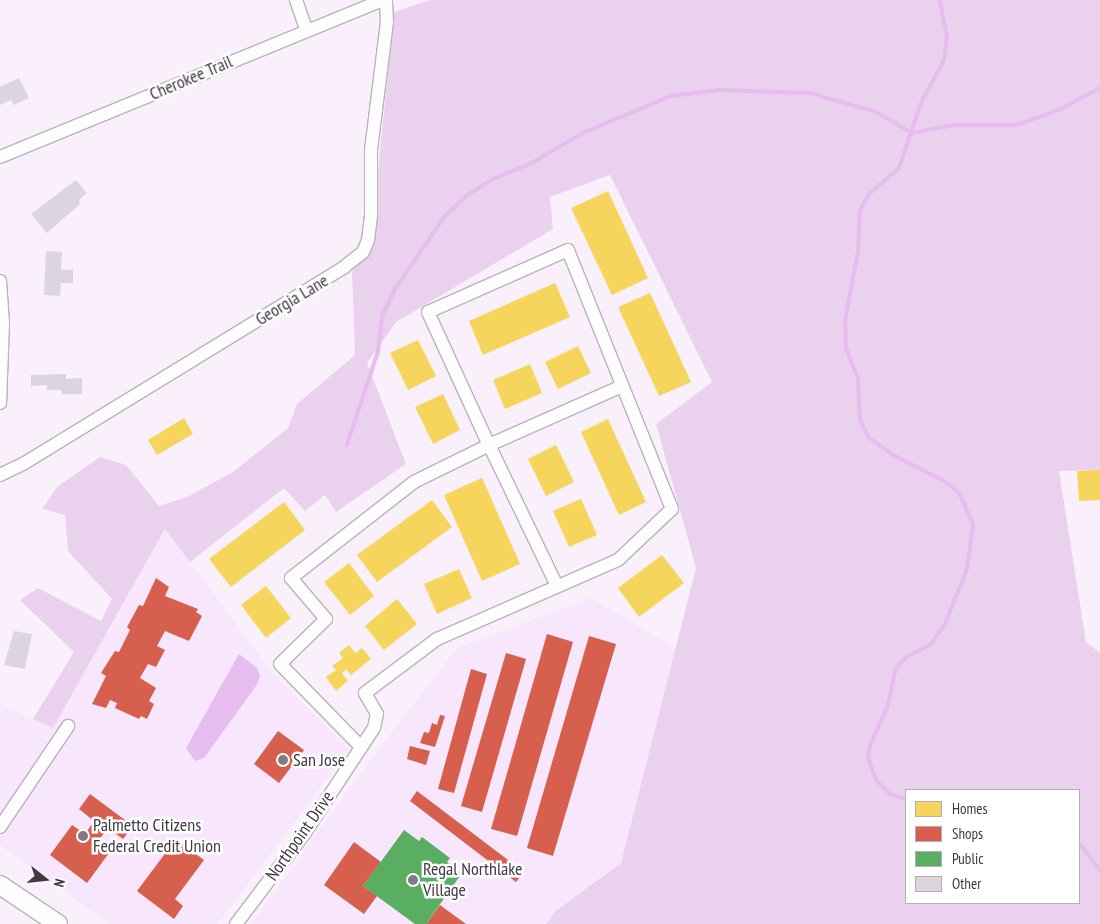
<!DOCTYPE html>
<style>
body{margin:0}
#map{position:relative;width:1100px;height:924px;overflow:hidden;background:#f9f0fb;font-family:"PT Sans Narrow",sans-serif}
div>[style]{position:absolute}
.built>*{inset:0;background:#f8e6fc}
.green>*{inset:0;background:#ead2ee}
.water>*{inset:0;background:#e7bcee}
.homes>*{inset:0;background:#f6d55c}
.shops>*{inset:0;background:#d6604d}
.public>*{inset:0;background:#5aae61}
.stream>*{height:4px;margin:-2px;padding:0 2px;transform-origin:2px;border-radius:2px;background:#e7bcee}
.building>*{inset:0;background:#dcd4de}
.roads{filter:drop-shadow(1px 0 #b9b2bb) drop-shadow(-1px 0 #b9b2bb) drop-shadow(0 1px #b9b2bb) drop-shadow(0 -1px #b9b2bb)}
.minor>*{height:12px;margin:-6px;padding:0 6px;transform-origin:6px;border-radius:6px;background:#fefdfe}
.secondary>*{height:18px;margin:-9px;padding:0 9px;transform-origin:9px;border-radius:9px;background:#fefdfe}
.dots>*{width:14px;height:14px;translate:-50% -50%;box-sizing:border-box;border:2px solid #fff;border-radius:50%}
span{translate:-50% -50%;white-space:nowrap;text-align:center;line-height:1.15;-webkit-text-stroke:5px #fff;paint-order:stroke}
.street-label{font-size:18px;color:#403942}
.poi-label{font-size:18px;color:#403942}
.left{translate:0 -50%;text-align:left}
.legend{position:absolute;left:905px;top:789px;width:175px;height:115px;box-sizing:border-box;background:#fff;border:1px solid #b3b0b3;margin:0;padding:6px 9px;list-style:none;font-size:15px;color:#403942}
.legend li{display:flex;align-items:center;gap:10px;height:25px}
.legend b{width:25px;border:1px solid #b3b0b3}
.north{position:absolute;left:20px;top:854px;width:50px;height:50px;-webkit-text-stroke:4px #fff;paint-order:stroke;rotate:106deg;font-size:14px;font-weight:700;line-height:20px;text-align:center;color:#403942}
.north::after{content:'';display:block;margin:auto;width:18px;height:22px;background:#403942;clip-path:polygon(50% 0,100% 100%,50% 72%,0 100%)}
</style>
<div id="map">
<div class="built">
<div style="clip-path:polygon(166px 529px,273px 674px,349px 749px,218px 924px,110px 924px,0 845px,0 704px,53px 728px)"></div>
<div style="clip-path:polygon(591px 598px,676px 648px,621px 863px,556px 911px,546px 924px,251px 924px,361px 772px,457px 648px)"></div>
</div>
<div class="green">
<div style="clip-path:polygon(evenodd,430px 0,1100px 0,1100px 470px,1059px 471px,1086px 642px,1100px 653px,1100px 924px,546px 924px,556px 911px,621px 863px,696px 568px,656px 424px,712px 382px,610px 175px,550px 197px,553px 229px,396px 322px,367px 363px,406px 464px,336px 512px,325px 495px,305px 511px,284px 488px,190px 562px,165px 529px,53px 728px,33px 719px,74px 652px,20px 600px,38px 588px,101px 621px,112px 599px,68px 551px,65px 515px,42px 509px,57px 487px,100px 457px,126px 465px,159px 506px,187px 497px,233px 472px,288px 428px,297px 404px,355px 355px,352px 271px,370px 251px,394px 12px,430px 0,906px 790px,1079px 790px,1079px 903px,906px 903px,906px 790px)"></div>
</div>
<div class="water">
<div style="clip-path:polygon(239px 654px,257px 668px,260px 676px,256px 686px,204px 758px,195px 761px,186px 748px)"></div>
</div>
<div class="homes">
<div style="clip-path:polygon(608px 191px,648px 278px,612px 295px,571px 208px)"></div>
<div style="clip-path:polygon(555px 283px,570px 317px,483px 355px,469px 321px)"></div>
<div style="clip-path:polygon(650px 293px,691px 382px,659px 396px,618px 307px)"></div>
<div style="clip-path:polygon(418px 340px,436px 376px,408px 390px,390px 353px)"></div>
<div style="clip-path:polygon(578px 346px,591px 373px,558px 389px,545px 362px)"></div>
<div style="clip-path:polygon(530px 364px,542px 393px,505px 409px,493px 380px)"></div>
<div style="clip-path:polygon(443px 394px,460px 430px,433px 444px,415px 407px)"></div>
<div style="clip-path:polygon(184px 418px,193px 434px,157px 455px,148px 440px)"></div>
<div style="clip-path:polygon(608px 419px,646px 502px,619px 515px,581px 432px)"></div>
<div style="clip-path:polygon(556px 445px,574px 482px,546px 496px,528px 459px)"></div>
<div style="clip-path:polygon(1100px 470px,1100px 500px,1079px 501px,1077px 471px)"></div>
<div style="clip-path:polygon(482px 478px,520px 564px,482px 581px,444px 495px)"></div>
<div style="clip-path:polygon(581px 499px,597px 535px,569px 547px,553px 511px)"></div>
<div style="clip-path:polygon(432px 500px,452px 527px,377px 582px,357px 555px)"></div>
<div style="clip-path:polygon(284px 502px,305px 530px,231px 587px,209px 559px)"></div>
<div style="clip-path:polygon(662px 555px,684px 583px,639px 617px,618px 588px)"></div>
<div style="clip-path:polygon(349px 563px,374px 596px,350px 615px,324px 582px)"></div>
<div style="clip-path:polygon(459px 569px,472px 598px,437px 614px,424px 584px)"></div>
<div style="clip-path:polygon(266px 586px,291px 618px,266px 638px,241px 605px)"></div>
<div style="clip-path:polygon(397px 599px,417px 624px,384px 650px,365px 626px)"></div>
<div style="clip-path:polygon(349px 645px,355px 653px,362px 648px,371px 659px,351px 675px,346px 669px,342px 673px,348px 681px,336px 691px,326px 677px,336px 670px,332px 666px,343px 658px,339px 653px)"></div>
</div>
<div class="shops">
<div style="clip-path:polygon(156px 578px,169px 587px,165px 596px,198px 609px,196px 612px,202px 616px,189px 641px,165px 631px,157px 646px,165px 650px,156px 667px,148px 664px,140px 678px,156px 688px,149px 701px,154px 704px,147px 719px,141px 716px,139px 719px,115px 708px,117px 703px,110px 700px,106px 708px,92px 704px,106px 676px,101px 673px,115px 651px,119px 652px,130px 630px,127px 627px,139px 605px,143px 606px)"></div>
<div style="clip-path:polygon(547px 634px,573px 642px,517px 836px,491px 829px)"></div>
<div style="clip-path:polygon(589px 636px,616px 644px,553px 856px,527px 848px)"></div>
<div style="clip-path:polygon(506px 653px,526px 659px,482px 812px,461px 806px)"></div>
<div style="clip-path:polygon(471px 669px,487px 674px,454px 793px,438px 789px)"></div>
<div style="clip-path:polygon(440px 715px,445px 716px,435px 747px,420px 743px,424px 732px,429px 733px,432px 723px,437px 725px)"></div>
<div style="clip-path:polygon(278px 731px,304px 750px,279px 783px,254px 764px)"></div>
<div style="clip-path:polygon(410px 746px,430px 751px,426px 765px,407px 759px)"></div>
<div style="clip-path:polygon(417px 791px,524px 872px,516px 882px,410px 801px)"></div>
<div style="clip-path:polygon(90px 794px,133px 826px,123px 839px,108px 828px,96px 844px,109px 853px,87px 883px,50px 855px,72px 825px,85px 834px,94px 821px,79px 809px)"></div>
<div style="clip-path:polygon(176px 839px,204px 860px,175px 899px,183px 906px,174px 919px,137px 891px)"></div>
<div style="clip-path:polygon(354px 842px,381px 862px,363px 886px,377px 896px,364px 914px,324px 885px)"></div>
<div style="clip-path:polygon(440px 905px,466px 924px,426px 924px)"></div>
</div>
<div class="public">
<div style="clip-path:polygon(404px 830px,419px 841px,422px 837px,450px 858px,447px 862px,462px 873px,426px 924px,415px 924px,363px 886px)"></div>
</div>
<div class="stream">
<div style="left:347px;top:445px;width:99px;rotate:-71.7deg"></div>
<div style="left:378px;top:351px;width:35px;rotate:-83deg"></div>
<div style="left:382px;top:316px;width:30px;rotate:-64deg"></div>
<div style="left:395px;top:289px;width:88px;rotate:-55.6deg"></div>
<div style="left:445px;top:216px;width:33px;rotate:-43deg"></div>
<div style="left:469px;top:194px;width:28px;rotate:-32deg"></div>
<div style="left:493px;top:179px;width:42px;rotate:-22.3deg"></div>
<div style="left:532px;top:163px;width:59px;rotate:-30.5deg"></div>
<div style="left:583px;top:133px;width:95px;rotate:-23deg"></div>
<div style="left:670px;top:96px;width:50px;rotate:-6.8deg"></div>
<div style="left:720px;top:90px;width:90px;rotate:1.9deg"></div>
<div style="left:810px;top:93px;width:69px;rotate:16.1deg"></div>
<div style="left:876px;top:112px;width:42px;rotate:30.3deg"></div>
<div style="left:912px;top:133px;width:43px;rotate:-10.8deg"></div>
<div style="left:954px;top:125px;width:62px"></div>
<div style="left:1016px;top:125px;width:46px;rotate:-19.2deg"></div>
<div style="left:1059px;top:110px;width:47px;rotate:-28.2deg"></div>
<div style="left:906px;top:800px;width:17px;rotate:-159deg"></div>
<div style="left:890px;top:794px;width:20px;rotate:-135deg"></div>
<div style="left:876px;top:780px;width:23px;rotate:-110deg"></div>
<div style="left:868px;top:758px;width:13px;rotate:-81deg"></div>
<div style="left:870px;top:745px;width:44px;rotate:-65.8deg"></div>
<div style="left:888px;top:705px;width:38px;rotate:-78deg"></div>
<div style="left:896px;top:668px;width:13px;rotate:-48deg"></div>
<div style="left:905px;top:658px;width:30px;rotate:-28deg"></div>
<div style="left:931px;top:644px;width:24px;rotate:-55deg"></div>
<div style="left:945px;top:624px;width:59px;rotate:-68.2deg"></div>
<div style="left:967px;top:569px;width:45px;rotate:-82.4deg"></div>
<div style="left:973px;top:524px;width:34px;rotate:-114deg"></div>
<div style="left:959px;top:493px;width:17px;rotate:-140deg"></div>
<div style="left:946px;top:482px;width:59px;rotate:-153deg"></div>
<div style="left:893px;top:455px;width:31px;rotate:-144deg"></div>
<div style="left:868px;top:437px;width:20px;rotate:-114deg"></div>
<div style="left:860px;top:419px;width:40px;rotate:-92.9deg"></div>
<div style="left:858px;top:379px;width:33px;rotate:-111deg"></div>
<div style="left:846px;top:348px;width:27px;rotate:-92deg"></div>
<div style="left:845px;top:321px;width:71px;rotate:-79.5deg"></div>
<div style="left:858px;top:251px;width:41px;rotate:-87.2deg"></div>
<div style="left:860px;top:210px;width:18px;rotate:-61deg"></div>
<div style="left:869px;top:194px;width:40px;rotate:-41deg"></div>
<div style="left:899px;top:168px;width:69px;rotate:-71.3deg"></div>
<div style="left:921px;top:103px;width:49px;rotate:-61.9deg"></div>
<div style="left:944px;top:60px;width:23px;rotate:-83deg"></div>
<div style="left:947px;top:37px;width:38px;rotate:-101deg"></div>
<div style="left:1079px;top:843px;width:34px;rotate:52deg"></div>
</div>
<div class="building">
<div style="clip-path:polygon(19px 78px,29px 98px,14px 105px,11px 100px,0 105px,0 87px)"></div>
<div style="clip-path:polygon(76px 180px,87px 193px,79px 200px,80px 204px,47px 233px,31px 214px)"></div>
<div style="clip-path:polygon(46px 251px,62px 252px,61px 270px,73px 270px,73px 283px,61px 283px,60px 296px,44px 295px)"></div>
<div style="clip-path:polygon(66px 374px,66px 379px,82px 378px,82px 394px,62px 394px,61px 390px,47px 390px,47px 385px,31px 386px,31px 375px)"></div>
<div style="clip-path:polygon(14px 631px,32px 634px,25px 669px,4px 665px)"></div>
</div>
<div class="roads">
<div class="minor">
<div style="left:296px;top:0;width:31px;rotate:71deg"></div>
<div style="left:0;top:157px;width:413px;rotate:-22.3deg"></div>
<div style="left:0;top:281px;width:42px;rotate:85.9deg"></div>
<div style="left:3px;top:323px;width:80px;rotate:92.1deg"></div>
<div style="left:0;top:475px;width:25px;rotate:-26deg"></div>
<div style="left:23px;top:464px;width:377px;rotate:-31.5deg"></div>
<div style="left:344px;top:267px;width:24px;rotate:-38deg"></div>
<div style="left:363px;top:252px;width:13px;rotate:-67deg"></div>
<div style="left:368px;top:240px;width:24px;rotate:-83deg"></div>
<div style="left:371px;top:216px;width:66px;rotate:-90deg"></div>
<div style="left:371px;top:150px;width:129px;rotate:-82.9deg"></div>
<div style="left:387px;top:22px;width:22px;rotate:-93deg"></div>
<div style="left:557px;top:586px;width:157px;rotate:-115.7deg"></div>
<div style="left:489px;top:445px;width:145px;rotate:-23.9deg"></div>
<div style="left:0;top:827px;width:122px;rotate:-56deg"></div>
<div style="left:236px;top:924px;width:113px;rotate:-52.9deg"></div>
<div style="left:304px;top:834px;width:127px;rotate:-56.6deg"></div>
<div style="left:374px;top:728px;width:14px;rotate:-78deg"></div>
<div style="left:377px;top:714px;width:24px;rotate:-120deg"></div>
<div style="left:365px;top:693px;width:90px;rotate:-36.9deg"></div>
<div style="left:437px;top:639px;width:197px;rotate:-23.6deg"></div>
<div style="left:618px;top:560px;width:74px;rotate:-43.4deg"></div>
<div style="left:672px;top:509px;width:279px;rotate:-111.9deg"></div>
<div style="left:568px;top:250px;width:153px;rotate:156.1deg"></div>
<div style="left:428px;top:312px;width:146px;rotate:65.4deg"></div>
<div style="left:489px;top:445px;width:84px;rotate:153.7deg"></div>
<div style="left:414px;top:482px;width:156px;rotate:142deg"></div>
<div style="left:291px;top:578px;width:54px;rotate:49.5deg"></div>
<div style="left:326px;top:619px;width:64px;rotate:135.6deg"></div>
<div style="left:280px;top:664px;width:116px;rotate:45.7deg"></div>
</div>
<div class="secondary">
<div style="left:0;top:885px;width:70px;rotate:33.9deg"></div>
</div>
</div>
<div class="dots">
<div style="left:283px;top:760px;background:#817983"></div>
<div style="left:83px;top:836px;background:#817983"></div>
<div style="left:413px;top:880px;background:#817983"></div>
</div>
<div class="street-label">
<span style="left:191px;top:78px;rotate:-23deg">Cherokee Trail</span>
<span style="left:292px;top:300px;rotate:-31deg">Georgia Lane</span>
<span style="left:300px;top:836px;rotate:-55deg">Northpoint Drive</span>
</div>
<div class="poi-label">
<span class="left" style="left:293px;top:760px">San Jose</span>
<span class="left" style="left:93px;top:836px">Palmetto Citizens<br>Federal Credit Union</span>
<span class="left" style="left:423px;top:880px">Regal Northlake<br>Village</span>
</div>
<ul class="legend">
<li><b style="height:14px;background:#f6d55c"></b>Homes</li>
<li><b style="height:14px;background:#d6604d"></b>Shops</li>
<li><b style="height:14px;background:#5aae61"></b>Public</li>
<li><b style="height:14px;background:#dcd4de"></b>Other</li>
</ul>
<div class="north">N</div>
</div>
